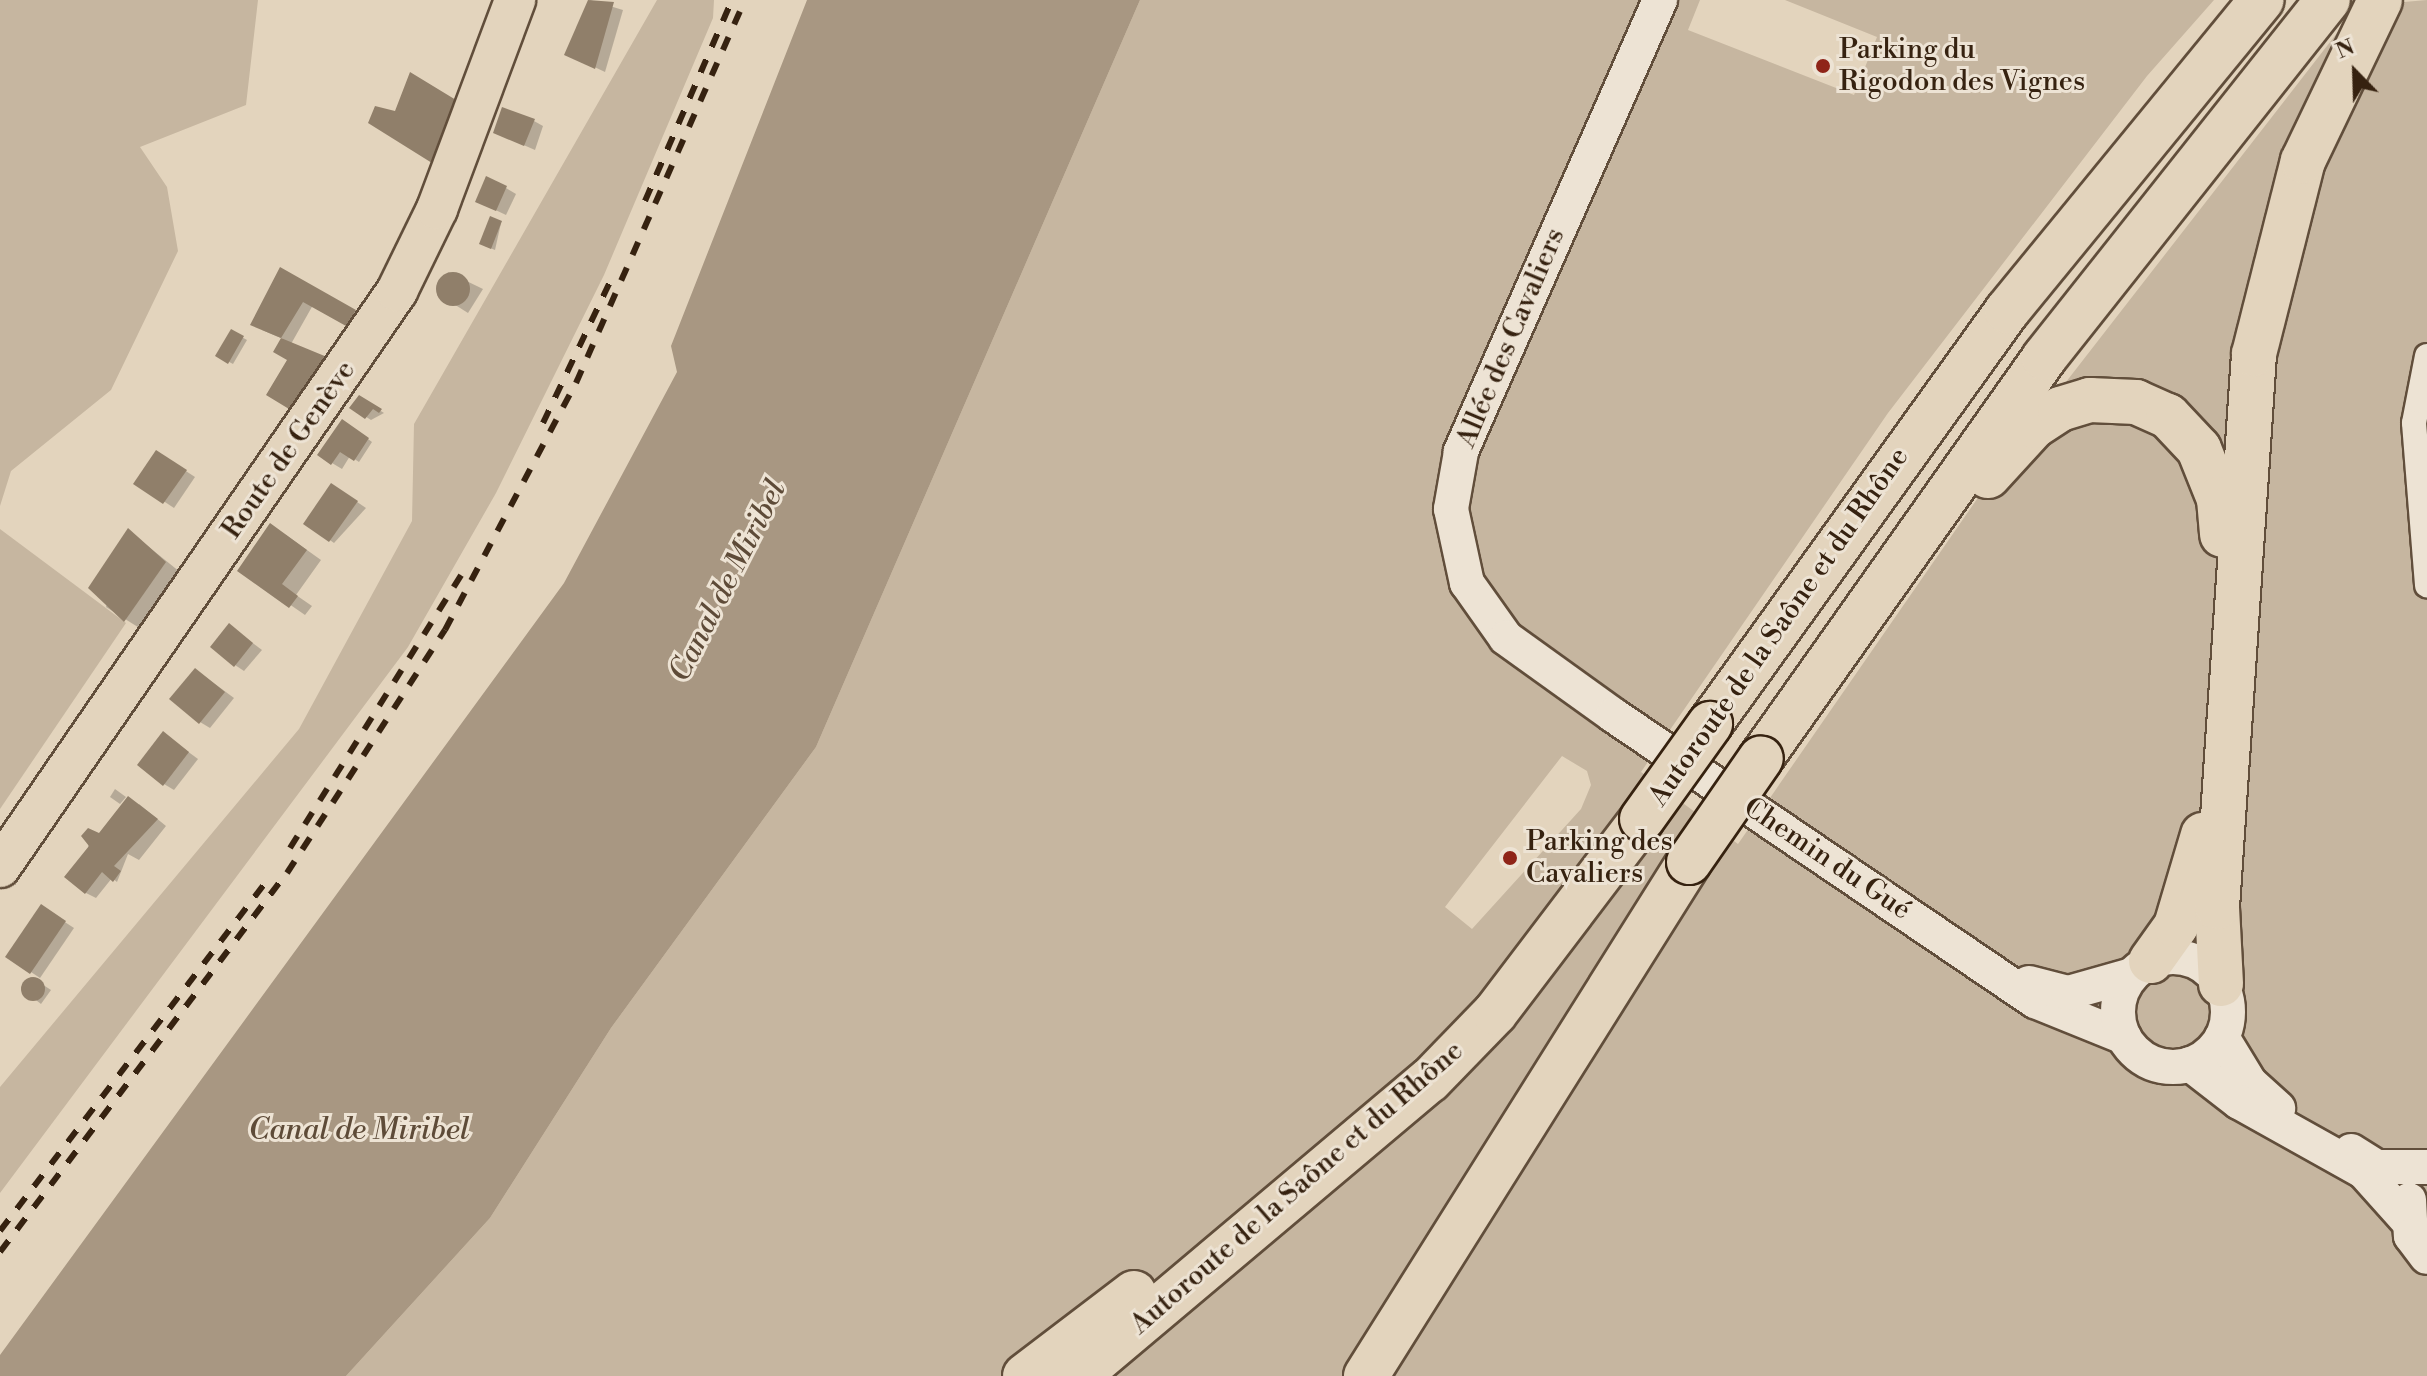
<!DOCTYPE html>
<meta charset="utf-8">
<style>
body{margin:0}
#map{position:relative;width:2427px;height:1376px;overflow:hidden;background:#e3d4bd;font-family:"Libre Bodoni",serif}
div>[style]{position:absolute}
.green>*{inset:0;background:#c6b6a0}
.water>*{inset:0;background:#a89782}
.shadow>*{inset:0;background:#0003}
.building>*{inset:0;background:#907f6a}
.round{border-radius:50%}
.roads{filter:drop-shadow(2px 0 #614e3b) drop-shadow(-2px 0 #614e3b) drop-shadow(0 2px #614e3b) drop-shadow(0 -2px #614e3b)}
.street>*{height:24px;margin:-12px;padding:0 12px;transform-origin:12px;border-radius:12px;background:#ede3d4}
.secondary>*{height:34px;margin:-17px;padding:0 17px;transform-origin:17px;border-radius:17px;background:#ede3d4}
.secondary>.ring{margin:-17px;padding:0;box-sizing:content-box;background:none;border:34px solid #ede3d4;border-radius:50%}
.primary>*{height:40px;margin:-20px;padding:0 20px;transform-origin:20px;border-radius:20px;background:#e3d4bd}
.highway>*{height:44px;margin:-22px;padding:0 22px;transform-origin:22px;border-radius:22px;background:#e3d4bd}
.rail>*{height:6px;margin-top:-3px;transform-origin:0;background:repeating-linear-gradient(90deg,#362210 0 14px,transparent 0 28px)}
.bridges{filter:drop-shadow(2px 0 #362210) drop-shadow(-2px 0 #362210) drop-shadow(0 2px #362210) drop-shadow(0 -2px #362210)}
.highway-bridge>*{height:44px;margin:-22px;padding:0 22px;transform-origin:22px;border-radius:22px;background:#e3d4bd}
.dots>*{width:22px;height:22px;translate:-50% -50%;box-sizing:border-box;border:4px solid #ede3d4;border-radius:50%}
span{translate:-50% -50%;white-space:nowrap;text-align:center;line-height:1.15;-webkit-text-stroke:6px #ede3d4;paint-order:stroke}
.poi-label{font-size:28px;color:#362210}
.left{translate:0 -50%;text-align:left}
.street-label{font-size:28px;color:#362210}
.water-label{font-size:30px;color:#5e4b38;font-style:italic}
.north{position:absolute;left:2315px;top:32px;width:80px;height:80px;-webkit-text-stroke:6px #ede3d4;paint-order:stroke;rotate:337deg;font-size:22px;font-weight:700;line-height:32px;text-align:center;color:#362210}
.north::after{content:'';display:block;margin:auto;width:28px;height:36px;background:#362210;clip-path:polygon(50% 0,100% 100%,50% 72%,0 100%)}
</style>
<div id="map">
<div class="green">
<div style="clip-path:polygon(0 0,258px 0,246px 105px,140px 147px,167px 187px,178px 251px,111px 390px,11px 471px,0 506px)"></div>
<div style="clip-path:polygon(657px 0,714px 0,713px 18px,604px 275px,496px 493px,408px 647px,0 1193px,0 1087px,299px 729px,412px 521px,414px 424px)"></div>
<div style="clip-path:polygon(evenodd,1140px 0,1700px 0,1688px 30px,1854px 95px,1877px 37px,1785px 0,2214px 0,2147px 76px,1888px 413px,1641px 772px,1738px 844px,1993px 476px,2358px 6px,2427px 0,2427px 1376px,346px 1376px,490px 1218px,611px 1028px,816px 747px,1140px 0,1562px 756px,1587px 771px,1591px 785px,1581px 809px,1472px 929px,1445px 907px,1562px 756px)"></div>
<div style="clip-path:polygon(0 529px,126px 623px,0 809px)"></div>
</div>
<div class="water">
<div style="clip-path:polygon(807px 0,1140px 0,816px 747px,611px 1028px,490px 1218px,346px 1376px,0 1376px,0 1355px,564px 583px,677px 372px,671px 346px)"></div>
</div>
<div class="shadow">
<div style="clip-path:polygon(590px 0,623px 10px,605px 72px,567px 54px)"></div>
<div style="clip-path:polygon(411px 74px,464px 107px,447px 169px,370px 123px,396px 114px)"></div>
<div style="clip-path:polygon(534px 121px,543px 126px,535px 150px,505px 137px)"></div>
<div style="clip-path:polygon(506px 188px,516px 194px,506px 215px,487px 206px)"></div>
<div style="clip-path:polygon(501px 223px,495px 250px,485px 246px)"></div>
<div style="clip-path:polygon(281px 269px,364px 317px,357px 330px,313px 305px,291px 344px,336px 364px,313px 400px,300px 393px,305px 400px,294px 409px,269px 394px,289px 359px,275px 352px,283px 339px,262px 330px)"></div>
<div style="clip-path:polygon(448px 272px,483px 289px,468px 313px,438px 294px)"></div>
<div style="clip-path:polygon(231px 331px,247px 340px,233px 364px,218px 356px)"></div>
<div style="clip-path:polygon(359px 397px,384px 413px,371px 420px,352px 408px)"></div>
<div style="clip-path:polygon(352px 427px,372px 442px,359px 462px,350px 456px,342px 469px,332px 463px)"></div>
<div style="clip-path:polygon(166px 458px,195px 477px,174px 508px,136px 483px)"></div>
<div style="clip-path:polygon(341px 491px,366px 508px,334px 543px,306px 523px)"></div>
<div style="clip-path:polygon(129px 531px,180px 572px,141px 629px,106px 607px)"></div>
<div style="clip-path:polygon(286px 535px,321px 560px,296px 595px,312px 606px,305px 615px,240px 570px)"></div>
<div style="clip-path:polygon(230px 626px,262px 650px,244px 671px,235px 665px)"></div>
<div style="clip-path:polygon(196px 670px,234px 698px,210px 728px,200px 722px)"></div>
<div style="clip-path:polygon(164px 734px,198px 759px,174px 790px,164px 784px)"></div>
<div style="clip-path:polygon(115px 789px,126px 797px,120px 804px,110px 797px)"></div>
<div style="clip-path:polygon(139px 804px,166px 826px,139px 860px,128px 854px,117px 882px,112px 878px,96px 898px,86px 893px,89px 831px,124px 855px)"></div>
<div style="clip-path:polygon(51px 913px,74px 928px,40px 978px,31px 972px)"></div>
<div style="clip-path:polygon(31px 977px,51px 990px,41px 1004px,22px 989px)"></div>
</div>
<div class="building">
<div style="clip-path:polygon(588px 0,614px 2px,595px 69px,564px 55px)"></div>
<div style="clip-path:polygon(410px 72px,456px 100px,432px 163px,368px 123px,375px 106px,395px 111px)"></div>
<div style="clip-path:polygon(502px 107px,535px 119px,524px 146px,493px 133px)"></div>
<div style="clip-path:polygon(486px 176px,507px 186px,496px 211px,475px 202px)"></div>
<div style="clip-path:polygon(490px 216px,502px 221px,491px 249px,479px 244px)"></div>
<div style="clip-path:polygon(280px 267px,356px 310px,346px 326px,303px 302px,281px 338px,327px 357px,289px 409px,266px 395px,287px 360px,273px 352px,281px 338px,250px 325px)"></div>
<div class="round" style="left:436px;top:272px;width:34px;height:34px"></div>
<div style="clip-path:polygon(231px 329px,244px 336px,228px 364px,215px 356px)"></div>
<div style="clip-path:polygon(359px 395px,382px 409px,379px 413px,373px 409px,365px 419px,349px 408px)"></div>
<div style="clip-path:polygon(342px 419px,369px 438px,354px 461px,340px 452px,331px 465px,317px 455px)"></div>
<div style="clip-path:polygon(156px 450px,187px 470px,163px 504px,133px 484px)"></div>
<div style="clip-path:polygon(331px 483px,358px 501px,329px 542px,303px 524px)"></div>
<div style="clip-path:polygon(270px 523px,307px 550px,282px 584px,298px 596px,289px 608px,237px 571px)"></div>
<div style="clip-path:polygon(128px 528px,166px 562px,124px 622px,88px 588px)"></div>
<div style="clip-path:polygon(229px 623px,253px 643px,234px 667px,210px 647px)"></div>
<div style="clip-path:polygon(195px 668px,225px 692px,199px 724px,169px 699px)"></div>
<div style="clip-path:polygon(163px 731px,189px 752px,163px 786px,137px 765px)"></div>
<div style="clip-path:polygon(128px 796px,158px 819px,114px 866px,121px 871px,113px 882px,102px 872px,85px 894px,64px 877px,89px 846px,81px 836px,88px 828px,99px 833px)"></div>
<div style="clip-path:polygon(41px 904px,66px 921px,30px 974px,5px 957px)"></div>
<div class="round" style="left:21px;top:977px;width:24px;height:24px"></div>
</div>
<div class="roads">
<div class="street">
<div style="left:2427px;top:356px;width:68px;rotate:101deg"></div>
<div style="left:2414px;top:423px;width:163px;rotate:85.4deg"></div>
</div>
<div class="secondary">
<div style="left:1660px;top:0;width:494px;rotate:113.8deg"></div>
<div style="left:1461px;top:452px;width:58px;rotate:100deg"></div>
<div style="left:1451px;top:509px;width:76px;rotate:77.8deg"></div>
<div style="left:1467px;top:583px;width:67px;rotate:54.7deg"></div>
<div style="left:1506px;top:638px;width:132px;rotate:35.7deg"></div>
<div style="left:1613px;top:715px;width:510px;rotate:34.13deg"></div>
<div style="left:2035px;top:1001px;width:96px;rotate:22deg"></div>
<div class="ring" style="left:2118px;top:957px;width:76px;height:76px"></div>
<div style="left:2029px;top:983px;width:40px;rotate:14.4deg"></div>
<div style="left:2068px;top:993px;width:66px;rotate:-15.7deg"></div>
<div style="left:2222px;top:1037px;width:54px;rotate:58.7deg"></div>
<div style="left:2250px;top:1083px;width:38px;rotate:42deg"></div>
<div style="left:2190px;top:1064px;width:62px;rotate:37.8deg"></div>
<div style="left:2239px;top:1102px;width:143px;rotate:29.2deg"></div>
<div style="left:2364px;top:1172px;width:66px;rotate:48.1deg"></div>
<div style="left:2351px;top:1151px;width:31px;rotate:32deg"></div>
<div style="left:2377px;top:1167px;width:50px"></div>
<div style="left:2409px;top:1200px;width:36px;rotate:87deg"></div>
<div style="left:2411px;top:1236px;width:26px;rotate:53deg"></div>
</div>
<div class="primary">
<div style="left:0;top:867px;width:700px;rotate:-55.42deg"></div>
<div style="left:397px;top:291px;width:91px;rotate:-64deg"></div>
<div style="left:437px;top:209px;width:223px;rotate:-69.5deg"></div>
</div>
<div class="highway">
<div style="left:1988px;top:476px;width:68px;rotate:-47.4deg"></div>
<div style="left:2034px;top:426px;width:31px;rotate:-33deg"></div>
<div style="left:2060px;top:409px;width:31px;rotate:-17deg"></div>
<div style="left:2090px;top:400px;width:46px;rotate:2.5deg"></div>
<div style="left:2136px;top:402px;width:35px;rotate:24deg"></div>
<div style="left:2168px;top:416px;width:45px;rotate:46.8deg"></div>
<div style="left:2199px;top:449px;width:54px;rotate:68.2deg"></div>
<div style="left:2219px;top:499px;width:36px;rotate:85deg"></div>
<div style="left:1710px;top:724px;width:509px;rotate:-54.28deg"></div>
<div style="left:2007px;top:311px;width:402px;rotate:-50.7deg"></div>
<div style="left:1761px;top:758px;width:490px;rotate:-54.7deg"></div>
<div style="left:2044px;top:358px;width:457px;rotate:-51.6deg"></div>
<div style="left:2151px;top:961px;width:43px;rotate:-54.5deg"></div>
<div style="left:2176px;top:926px;width:95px;rotate:-73.5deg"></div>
<div style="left:2221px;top:984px;width:77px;rotate:-93deg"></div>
<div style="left:2217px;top:907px;width:554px;rotate:-86.17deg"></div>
<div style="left:2254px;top:354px;width:199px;rotate:-75.8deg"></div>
<div style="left:2303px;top:161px;width:178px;rotate:-64.4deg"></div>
<div style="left:1025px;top:1376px;width:137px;rotate:-37.3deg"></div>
<div style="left:1078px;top:1376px;width:460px;rotate:-40.1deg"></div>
<div style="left:1430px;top:1080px;width:93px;rotate:-45.9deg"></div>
<div style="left:1495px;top:1013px;width:243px;rotate:-52.8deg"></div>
<div style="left:1366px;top:1376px;width:607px;rotate:-57.85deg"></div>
</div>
</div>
<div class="rail">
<div style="left:645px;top:201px;width:219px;rotate:-66.6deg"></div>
<div style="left:543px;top:423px;width:156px;rotate:-64.6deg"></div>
<div style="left:290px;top:848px;width:335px;rotate:-57.9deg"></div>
<div style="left:0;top:1231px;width:440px;rotate:-52.7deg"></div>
<div style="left:0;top:1252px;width:475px;rotate:-52.9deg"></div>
<div style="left:287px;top:873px;width:290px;rotate:-57deg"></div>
<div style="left:445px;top:630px;width:280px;rotate:-62.1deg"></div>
<div style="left:576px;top:383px;width:419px;rotate:-66.2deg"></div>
</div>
<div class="bridges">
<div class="highway-bridge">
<div style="left:1642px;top:819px;width:117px;rotate:-54.4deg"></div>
<div style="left:1689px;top:862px;width:126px;rotate:-55.3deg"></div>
</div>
</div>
<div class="dots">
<div style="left:1823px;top:66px;background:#8f2418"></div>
<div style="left:1510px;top:858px;background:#8f2418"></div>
</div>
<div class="poi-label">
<span class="left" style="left:1839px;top:66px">Parking du<br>Rigodon des Vignes</span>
<span class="left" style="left:1526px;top:858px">Parking des<br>Cavaliers</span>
</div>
<div class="street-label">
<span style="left:1511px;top:338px;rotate:-67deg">Allée des Cavaliers</span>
<span style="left:289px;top:450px;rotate:-55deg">Route de Genève</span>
<span style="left:1779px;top:627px;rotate:-55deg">Autoroute de la Saône et du Rhône</span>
<span style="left:1827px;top:859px;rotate:34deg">Chemin du Gué</span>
<span style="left:1297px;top:1188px;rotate:-41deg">Autoroute de la Saône et du Rhône</span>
</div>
<div class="water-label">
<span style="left:728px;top:581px;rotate:-63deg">Canal de Miribel</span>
<span style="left:359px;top:1130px">Canal de Miribel</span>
</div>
<div class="north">N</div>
</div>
